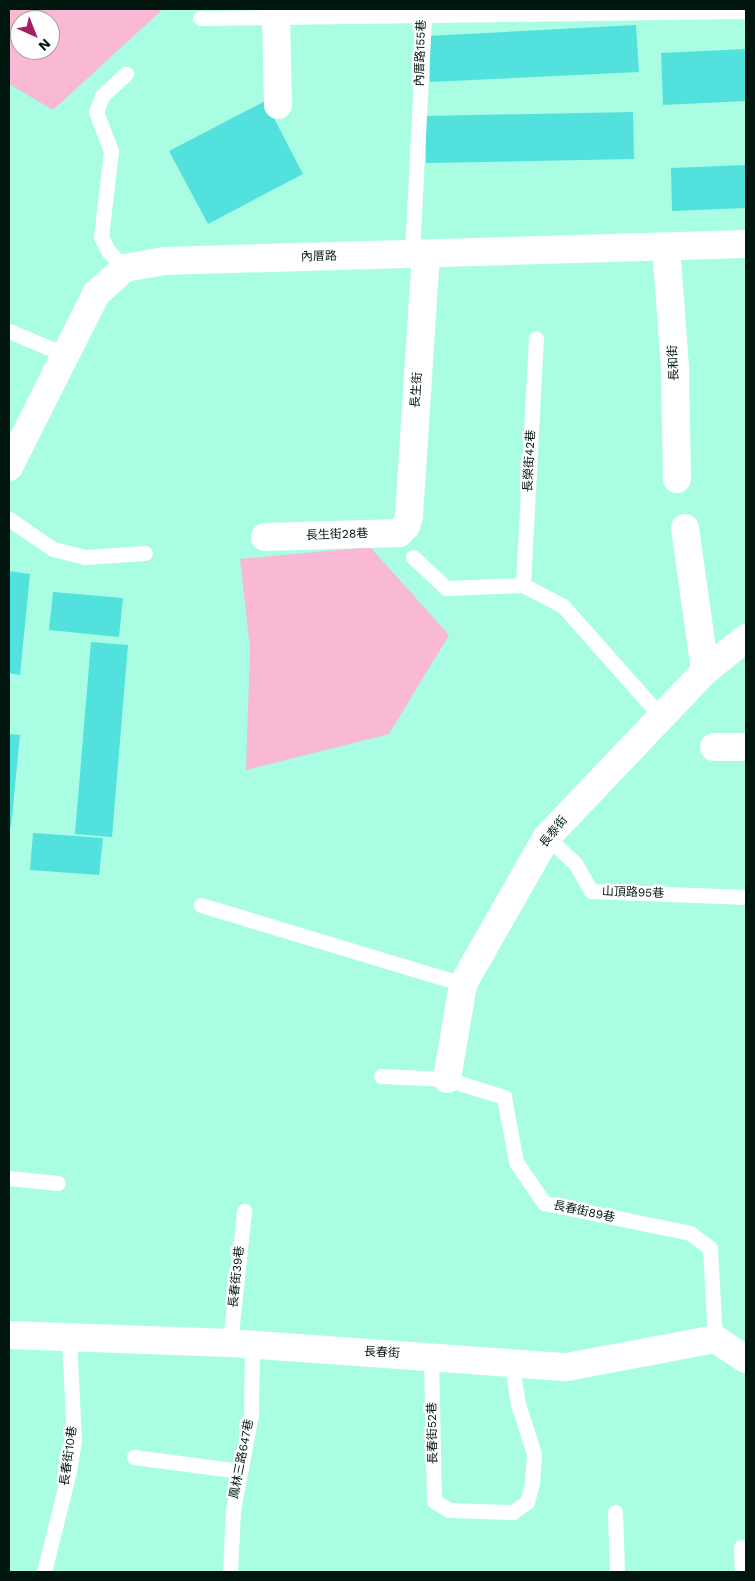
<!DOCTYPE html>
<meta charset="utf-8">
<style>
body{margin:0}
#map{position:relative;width:755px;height:1581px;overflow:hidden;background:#a9fde3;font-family:"Work Sans","Noto Sans TC",sans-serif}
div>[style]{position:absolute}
.green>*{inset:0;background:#f9b8d3}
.building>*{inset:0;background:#53e1dd}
.service>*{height:15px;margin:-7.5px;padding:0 7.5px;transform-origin:7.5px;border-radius:7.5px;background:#fff}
.minor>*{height:28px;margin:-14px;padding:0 14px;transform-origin:14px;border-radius:14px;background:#fff}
span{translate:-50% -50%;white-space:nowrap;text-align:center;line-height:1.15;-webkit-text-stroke:4.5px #fff;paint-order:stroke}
.street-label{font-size:12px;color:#00160f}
.frame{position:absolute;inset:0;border:10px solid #00160f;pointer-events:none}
.north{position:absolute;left:10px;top:10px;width:50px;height:50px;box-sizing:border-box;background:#fff;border:1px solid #99a29f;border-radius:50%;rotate:136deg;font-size:14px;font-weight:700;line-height:20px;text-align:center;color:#00160f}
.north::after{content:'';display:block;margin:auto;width:18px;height:22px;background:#a41d68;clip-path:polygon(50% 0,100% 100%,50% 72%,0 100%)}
</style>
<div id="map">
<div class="green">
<div style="clip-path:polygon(evenodd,9px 9px,163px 9px,53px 110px,9px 84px,9px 9px,20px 20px,50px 20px,50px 50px,20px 50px,20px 20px)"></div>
<div style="clip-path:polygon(370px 547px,449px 635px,389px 734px,246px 770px,250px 648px,240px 559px)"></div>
</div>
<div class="building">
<div style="clip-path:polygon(636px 25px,639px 72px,430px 82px,428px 36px)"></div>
<div style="clip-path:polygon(746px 49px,746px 101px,663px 105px,661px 53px)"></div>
<div style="clip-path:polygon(265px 101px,303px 174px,208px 224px,169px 151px)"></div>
<div style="clip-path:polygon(633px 112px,634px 159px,426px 163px,425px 116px)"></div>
<div style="clip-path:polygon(746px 165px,746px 208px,672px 211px,671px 168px)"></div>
<div style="clip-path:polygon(9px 571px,30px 574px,20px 675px,9px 673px)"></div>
<div style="clip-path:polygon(53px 592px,123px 598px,119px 637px,49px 630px)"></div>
<div style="clip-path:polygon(91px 642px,128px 645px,112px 837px,75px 834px)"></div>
<div style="clip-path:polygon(9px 734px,20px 735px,11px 827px,9px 827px)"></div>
<div style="clip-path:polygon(33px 833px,103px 838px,99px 875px,30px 870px)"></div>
</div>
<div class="service">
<div style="left:200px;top:18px;width:546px;rotate:-0.73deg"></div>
<div style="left:412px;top:254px;width:239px;rotate:-87.1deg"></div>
<div style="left:125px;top:268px;width:23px;rotate:-135deg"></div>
<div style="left:109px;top:252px;width:17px;rotate:-118deg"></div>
<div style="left:101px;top:237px;width:87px;rotate:-83.4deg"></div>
<div style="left:111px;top:151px;width:42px;rotate:-111deg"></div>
<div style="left:96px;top:112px;width:17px;rotate:-69deg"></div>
<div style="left:102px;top:96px;width:33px;rotate:-43deg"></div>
<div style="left:9px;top:331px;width:62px;rotate:22.8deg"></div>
<div style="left:9px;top:519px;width:53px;rotate:34.3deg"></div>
<div style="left:53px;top:549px;width:33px;rotate:14deg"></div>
<div style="left:85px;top:557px;width:60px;rotate:-3.8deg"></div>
<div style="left:413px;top:557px;width:45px;rotate:43.2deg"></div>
<div style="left:446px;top:588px;width:77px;rotate:-2.2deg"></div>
<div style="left:523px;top:585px;width:45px;rotate:27.7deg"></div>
<div style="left:563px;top:606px;width:149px;rotate:48.5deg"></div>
<div style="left:523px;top:585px;width:247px;rotate:-87deg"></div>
<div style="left:547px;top:837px;width:38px;rotate:43deg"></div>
<div style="left:575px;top:863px;width:32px;rotate:60deg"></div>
<div style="left:591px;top:891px;width:155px;rotate:2.2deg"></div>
<div style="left:201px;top:905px;width:274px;rotate:16.8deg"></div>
<div style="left:381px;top:1076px;width:66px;rotate:2.6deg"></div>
<div style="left:447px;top:1079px;width:60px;rotate:17.5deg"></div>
<div style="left:504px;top:1097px;width:66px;rotate:79.5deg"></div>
<div style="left:516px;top:1162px;width:50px;rotate:55.7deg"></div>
<div style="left:544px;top:1203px;width:149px;rotate:11.6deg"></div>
<div style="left:690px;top:1233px;width:25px;rotate:37deg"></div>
<div style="left:710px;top:1248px;width:91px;rotate:86.9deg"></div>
<div style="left:9px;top:1178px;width:49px;rotate:5.8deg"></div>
<div style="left:230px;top:1343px;width:133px;rotate:-83.9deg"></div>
<div style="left:431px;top:1356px;width:145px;rotate:88.8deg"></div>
<div style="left:434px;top:1501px;width:17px;rotate:31deg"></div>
<div style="left:449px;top:1510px;width:64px;rotate:1.8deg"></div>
<div style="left:513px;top:1512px;width:17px;rotate:-36deg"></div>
<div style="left:527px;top:1502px;width:20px;rotate:-75deg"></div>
<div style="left:532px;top:1483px;width:29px;rotate:-86deg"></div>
<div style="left:534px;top:1454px;width:52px;rotate:-107.7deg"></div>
<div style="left:518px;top:1404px;width:44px;rotate:-99.2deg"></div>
<div style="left:134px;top:1457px;width:107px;rotate:7.5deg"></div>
<div style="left:615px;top:1512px;width:60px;rotate:88.1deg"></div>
<div style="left:741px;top:1547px;width:25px;rotate:88deg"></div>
<div style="left:44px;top:1572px;width:103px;rotate:-76deg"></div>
<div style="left:69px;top:1472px;width:32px;rotate:-81deg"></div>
<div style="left:74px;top:1440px;width:102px;rotate:-92.8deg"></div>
<div style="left:230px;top:1572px;width:62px;rotate:-87.2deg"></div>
<div style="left:233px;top:1510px;width:97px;rotate:-79.3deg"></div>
<div style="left:251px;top:1415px;width:70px;rotate:-89.2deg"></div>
</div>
<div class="minor">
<div style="left:276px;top:17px;width:88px;rotate:88.7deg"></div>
<div style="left:666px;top:247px;width:121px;rotate:85.7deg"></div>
<div style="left:675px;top:368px;width:111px;rotate:89deg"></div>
<div style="left:9px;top:467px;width:194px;rotate:-63.3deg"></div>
<div style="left:96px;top:294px;width:39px;rotate:-42deg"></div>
<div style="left:125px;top:268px;width:40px;rotate:-10deg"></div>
<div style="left:164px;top:261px;width:582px;rotate:-1.67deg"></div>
<div style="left:685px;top:528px;width:144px;rotate:82deg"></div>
<div style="left:265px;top:537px;width:134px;rotate:-1.7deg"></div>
<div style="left:399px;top:533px;width:10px;rotate:-45deg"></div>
<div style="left:406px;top:526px;width:10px;rotate:-73deg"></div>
<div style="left:409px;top:516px;width:263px;rotate:-86.3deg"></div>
<div style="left:714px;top:747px;width:32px"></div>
<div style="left:447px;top:1079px;width:96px;rotate:-80.4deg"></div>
<div style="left:463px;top:984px;width:169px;rotate:-60.3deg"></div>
<div style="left:547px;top:837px;width:229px;rotate:-46.4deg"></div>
<div style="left:705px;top:671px;width:53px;rotate:-38.8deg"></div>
<div style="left:9px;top:1335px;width:221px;rotate:2.1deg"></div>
<div style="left:230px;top:1343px;width:338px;rotate:4.1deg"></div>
<div style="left:567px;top:1367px;width:151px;rotate:-10.7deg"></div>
<div style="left:715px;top:1339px;width:37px;rotate:33deg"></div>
</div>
<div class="street-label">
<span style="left:421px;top:53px;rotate:-88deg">內厝路155巷</span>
<span style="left:319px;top:257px;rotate:-2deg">內厝路</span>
<span style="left:674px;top:363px;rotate:-93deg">長和街</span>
<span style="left:417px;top:390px;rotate:-86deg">長生街</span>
<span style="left:530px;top:461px;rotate:-87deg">長榮街42巷</span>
<span style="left:337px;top:535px;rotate:-2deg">長生街28巷</span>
<span style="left:554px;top:832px;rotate:-52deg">長泰街</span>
<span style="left:633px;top:893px;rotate:2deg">山頂路95巷</span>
<span style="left:584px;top:1212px;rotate:12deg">長春街89巷</span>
<span style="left:237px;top:1277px;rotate:-84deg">長春街39巷</span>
<span style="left:382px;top:1353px;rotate:3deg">長春街</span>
<span style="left:433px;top:1433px;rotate:-91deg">長春街52巷</span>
<span style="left:69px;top:1456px;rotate:-82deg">長春街10巷</span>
<span style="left:242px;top:1459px;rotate:-79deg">鳳林三路647巷</span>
</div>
<div class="frame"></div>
<div class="north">N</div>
</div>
